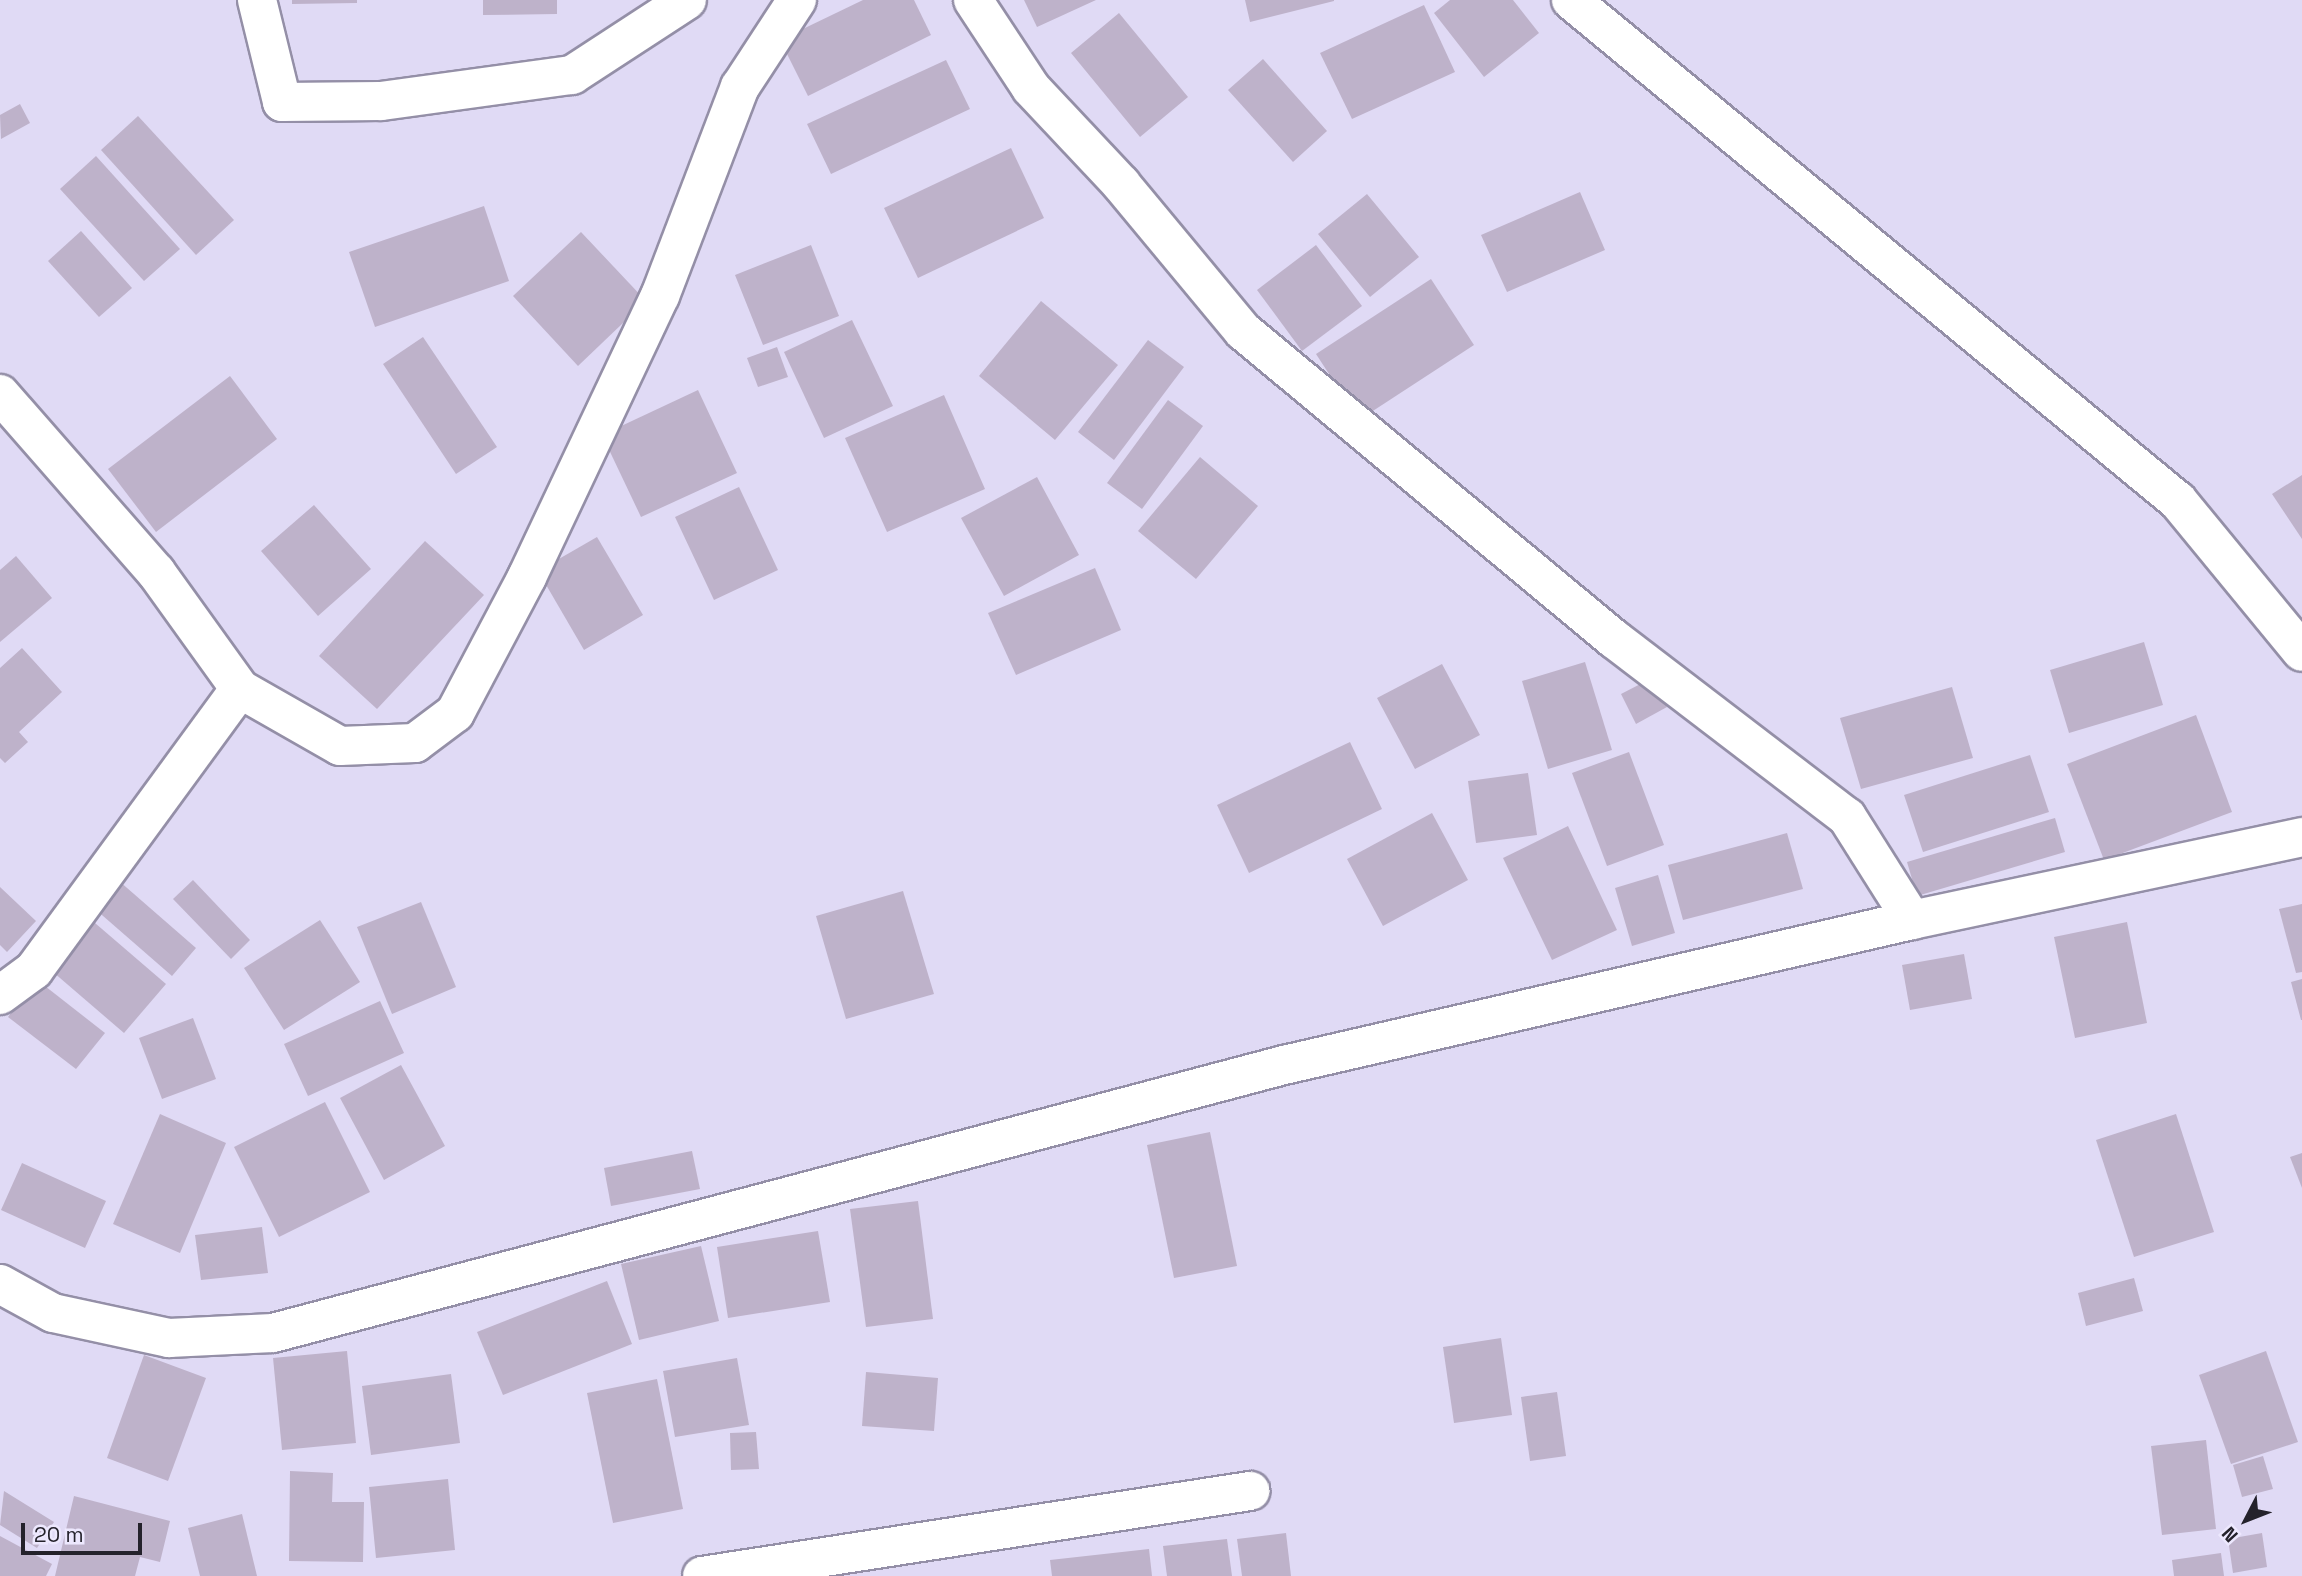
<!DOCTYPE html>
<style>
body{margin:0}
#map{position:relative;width:2302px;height:1576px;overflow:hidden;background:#e0daf5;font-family:"Space Grotesk",sans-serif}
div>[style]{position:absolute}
.building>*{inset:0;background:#beb2ca}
.roads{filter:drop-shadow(2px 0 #948fa7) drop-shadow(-2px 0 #948fa7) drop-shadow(0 2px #948fa7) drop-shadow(0 -2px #948fa7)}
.minor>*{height:38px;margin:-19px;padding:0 19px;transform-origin:19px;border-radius:19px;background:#fff}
span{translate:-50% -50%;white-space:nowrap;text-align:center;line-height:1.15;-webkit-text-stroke:5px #ede8fe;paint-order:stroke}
.north{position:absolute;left:2211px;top:1485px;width:70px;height:70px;-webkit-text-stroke:5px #ede8fe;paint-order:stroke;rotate:228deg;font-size:19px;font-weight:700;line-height:28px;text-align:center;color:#24222b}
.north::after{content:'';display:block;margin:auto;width:24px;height:32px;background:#24222b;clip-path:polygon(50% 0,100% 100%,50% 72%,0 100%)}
.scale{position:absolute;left:21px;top:1523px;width:121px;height:32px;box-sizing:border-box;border:4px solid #24222b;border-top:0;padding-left:9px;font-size:21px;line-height:24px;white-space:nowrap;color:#24222b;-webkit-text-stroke:5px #ede8fe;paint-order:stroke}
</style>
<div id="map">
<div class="building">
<div style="clip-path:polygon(292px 0,357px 0,357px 3px,292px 4px)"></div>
<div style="clip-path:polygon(483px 0,557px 0,557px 14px,483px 15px)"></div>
<div style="clip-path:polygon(863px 0,914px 0,931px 35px,808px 96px,780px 40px)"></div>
<div style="clip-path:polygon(1024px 0,1096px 0,1037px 27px)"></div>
<div style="clip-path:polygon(1245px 0,1334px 0,1334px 1px,1250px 22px)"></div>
<div style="clip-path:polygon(1450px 0,1513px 0,1539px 33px,1484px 77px,1434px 13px)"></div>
<div style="clip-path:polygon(1424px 5px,1455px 72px,1352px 119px,1320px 53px)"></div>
<div style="clip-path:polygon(1119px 13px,1188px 97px,1140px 137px,1071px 53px)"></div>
<div style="clip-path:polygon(1263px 59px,1327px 131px,1293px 162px,1228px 90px)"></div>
<div style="clip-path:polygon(946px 60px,970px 109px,831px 174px,807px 124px)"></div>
<div style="clip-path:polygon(20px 104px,30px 123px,1px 139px,0 115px)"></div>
<div style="clip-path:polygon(138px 116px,234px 220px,196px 255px,101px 150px)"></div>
<div style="clip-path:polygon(1011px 148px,1044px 218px,918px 278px,884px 208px)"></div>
<div style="clip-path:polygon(96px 156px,180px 249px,144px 281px,60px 189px)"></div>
<div style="clip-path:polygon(1580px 192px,1605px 250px,1507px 292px,1481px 235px)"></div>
<div style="clip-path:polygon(1367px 194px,1419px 257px,1370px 297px,1318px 234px)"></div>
<div style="clip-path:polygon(484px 206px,509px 281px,375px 327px,349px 252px)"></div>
<div style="clip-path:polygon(81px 231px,132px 288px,99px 317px,48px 261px)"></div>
<div style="clip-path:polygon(581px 232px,646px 301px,578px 366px,513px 296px)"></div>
<div style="clip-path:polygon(811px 245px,839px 316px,763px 345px,735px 275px)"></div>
<div style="clip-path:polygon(1316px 245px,1362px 306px,1302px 351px,1257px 290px)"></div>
<div style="clip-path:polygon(1431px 279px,1474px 345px,1359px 420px,1316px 354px)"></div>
<div style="clip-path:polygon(1041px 301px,1118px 365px,1055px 440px,979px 376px)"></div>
<div style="clip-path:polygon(852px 320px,893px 406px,824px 438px,784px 352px)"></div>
<div style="clip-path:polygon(423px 337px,497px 447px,456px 474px,383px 364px)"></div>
<div style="clip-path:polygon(1148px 340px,1184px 367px,1114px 460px,1078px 432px)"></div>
<div style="clip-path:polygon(777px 347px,788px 377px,758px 387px,747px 358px)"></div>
<div style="clip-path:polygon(230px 376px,277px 439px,156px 532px,108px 469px)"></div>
<div style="clip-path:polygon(698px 390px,737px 473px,641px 517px,602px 435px)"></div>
<div style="clip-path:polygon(944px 395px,985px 489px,887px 532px,845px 438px)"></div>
<div style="clip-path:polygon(1168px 400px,1203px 426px,1142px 509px,1107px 483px)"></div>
<div style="clip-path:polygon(1200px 457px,1258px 506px,1196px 579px,1138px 531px)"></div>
<div style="clip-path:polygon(2302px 475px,2302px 539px,2272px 494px)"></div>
<div style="clip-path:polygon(1037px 477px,1079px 555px,1004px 596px,961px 518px)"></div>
<div style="clip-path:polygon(739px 487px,778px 570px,714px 600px,675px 517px)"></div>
<div style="clip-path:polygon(314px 505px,371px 569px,318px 616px,261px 551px)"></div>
<div style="clip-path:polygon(597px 537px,643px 615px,584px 650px,538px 571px)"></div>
<div style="clip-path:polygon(425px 541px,484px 595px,377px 709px,319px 656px)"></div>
<div style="clip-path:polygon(16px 556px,52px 598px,0 642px,0 570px)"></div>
<div style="clip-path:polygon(1095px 568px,1121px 630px,1016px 675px,988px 613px)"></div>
<div style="clip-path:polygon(2144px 642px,2163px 705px,2069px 733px,2050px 670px)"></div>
<div style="clip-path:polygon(22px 648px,62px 692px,19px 732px,28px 742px,5px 763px,0 758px,0 668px)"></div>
<div style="clip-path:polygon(1585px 662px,1612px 750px,1548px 769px,1522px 681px)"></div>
<div style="clip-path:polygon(1442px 664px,1480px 735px,1415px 769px,1377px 698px)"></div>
<div style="clip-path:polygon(1652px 678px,1667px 707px,1636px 724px,1621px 694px)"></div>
<div style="clip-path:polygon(1952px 687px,1973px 758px,1861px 789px,1840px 718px)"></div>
<div style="clip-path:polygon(2196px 715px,2232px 812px,2104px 860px,2067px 764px)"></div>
<div style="clip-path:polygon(1350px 742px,1382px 809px,1249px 873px,1217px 805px)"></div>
<div style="clip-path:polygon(1629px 752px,1664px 845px,1607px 866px,1572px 773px)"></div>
<div style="clip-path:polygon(2030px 755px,2049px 812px,1923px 852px,1904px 795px)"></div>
<div style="clip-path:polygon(1528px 773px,1537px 835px,1476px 843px,1468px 781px)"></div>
<div style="clip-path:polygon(1432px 813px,1468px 880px,1383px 926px,1347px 859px)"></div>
<div style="clip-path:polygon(2055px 818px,2065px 852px,1917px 896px,1907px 862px)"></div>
<div style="clip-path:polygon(1568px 826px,1617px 930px,1552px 960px,1503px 858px)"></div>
<div style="clip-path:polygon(1787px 833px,1803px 889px,1683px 920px,1668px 865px)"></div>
<div style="clip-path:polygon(111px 874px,196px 948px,172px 976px,87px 902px)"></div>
<div style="clip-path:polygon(1658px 875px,1675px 933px,1632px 946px,1615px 888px)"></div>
<div style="clip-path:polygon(193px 880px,250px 940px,231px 959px,173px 899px)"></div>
<div style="clip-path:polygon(0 887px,36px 921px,7px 952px,0 945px)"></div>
<div style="clip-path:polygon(903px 891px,934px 994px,846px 1019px,816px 916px)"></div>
<div style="clip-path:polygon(421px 902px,456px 987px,392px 1014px,357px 927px)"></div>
<div style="clip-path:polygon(2302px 904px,2302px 972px,2296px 973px,2279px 909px)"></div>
<div style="clip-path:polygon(88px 917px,166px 984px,124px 1033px,46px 966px)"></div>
<div style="clip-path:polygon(320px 920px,360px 982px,284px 1030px,244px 968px)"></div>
<div style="clip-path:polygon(2127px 922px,2147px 1023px,2075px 1038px,2054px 937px)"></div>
<div style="clip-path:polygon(1964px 954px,1972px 999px,1910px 1010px,1902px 965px)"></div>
<div style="clip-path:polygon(36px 979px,105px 1033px,76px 1069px,8px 1017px)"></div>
<div style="clip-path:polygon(2302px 979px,2302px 1020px,2301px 1020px,2291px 982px)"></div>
<div style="clip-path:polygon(380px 1001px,404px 1053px,308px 1096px,284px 1044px)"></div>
<div style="clip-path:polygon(193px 1018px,216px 1079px,162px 1099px,139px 1038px)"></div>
<div style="clip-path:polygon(401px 1065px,445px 1146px,384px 1180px,340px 1098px)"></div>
<div style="clip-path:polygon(325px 1102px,370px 1192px,279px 1237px,234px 1147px)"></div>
<div style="clip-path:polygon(160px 1114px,226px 1143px,180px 1253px,113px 1224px)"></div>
<div style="clip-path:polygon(2176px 1114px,2214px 1232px,2134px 1257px,2096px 1140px)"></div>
<div style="clip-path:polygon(1210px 1132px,1237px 1266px,1174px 1278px,1147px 1145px)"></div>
<div style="clip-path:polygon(692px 1151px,700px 1189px,611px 1206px,604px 1168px)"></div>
<div style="clip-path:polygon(2302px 1153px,2302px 1188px,2290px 1157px)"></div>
<div style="clip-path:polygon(22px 1163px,106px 1201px,85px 1248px,1px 1210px)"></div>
<div style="clip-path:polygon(918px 1201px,933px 1319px,866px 1327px,850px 1209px)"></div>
<div style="clip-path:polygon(262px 1227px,268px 1273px,201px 1280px,195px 1235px)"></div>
<div style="clip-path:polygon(818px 1231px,830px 1302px,728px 1318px,717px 1247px)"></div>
<div style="clip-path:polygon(701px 1246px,719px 1321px,639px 1340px,621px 1264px)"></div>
<div style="clip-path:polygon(2134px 1278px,2143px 1311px,2086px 1326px,2078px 1293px)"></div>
<div style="clip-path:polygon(607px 1281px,632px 1344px,503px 1395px,477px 1332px)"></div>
<div style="clip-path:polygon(1501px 1338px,1512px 1415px,1454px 1423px,1443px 1347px)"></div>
<div style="clip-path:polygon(347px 1351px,356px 1443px,282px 1450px,273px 1358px)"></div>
<div style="clip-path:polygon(2266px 1351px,2298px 1442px,2231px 1464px,2199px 1375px)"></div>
<div style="clip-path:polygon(144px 1355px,206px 1378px,168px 1481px,107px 1458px)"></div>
<div style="clip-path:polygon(737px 1358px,749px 1425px,675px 1437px,663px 1371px)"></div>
<div style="clip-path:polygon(866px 1372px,938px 1378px,934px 1431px,862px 1426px)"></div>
<div style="clip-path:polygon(451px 1374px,460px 1443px,371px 1455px,362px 1386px)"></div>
<div style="clip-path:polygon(657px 1379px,683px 1509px,613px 1523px,587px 1393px)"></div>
<div style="clip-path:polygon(1557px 1392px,1566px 1456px,1530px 1461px,1521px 1397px)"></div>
<div style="clip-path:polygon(756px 1432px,759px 1469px,731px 1470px,730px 1433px)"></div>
<div style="clip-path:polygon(2206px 1440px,2216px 1529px,2162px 1535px,2151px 1446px)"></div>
<div style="clip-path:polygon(2263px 1456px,2273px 1489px,2242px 1497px,2233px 1465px)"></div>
<div style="clip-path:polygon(290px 1471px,333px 1473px,332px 1502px,364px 1502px,363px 1562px,289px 1561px)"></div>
<div style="clip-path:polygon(448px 1479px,455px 1550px,376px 1558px,369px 1487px)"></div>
<div style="clip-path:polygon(4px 1491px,54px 1522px,37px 1548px,0 1525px)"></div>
<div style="clip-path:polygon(74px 1496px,170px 1521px,160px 1562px,140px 1557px,135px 1576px,55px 1576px)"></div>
<div style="clip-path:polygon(242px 1514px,257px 1576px,200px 1576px,188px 1528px)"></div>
<div style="clip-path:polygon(1286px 1533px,1291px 1576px,1242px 1576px,1237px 1539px)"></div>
<div style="clip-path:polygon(2262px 1533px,2267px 1567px,2233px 1573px,2228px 1539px)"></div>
<div style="clip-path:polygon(0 1536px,52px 1564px,46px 1576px,0 1576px)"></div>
<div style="clip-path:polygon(1227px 1539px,1232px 1576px,1167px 1576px,1163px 1546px)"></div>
<div style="clip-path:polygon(1149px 1549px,1152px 1576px,1052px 1576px,1050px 1560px)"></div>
<div style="clip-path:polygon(2221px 1553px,2224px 1576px,2174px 1576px,2172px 1560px)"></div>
</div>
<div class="roads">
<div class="minor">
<div style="left:257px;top:0;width:105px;rotate:76.2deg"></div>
<div style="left:282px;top:102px;width:99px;rotate:-0.6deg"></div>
<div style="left:381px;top:101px;width:193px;rotate:-7.8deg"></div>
<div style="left:572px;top:75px;width:137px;rotate:-33.1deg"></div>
<div style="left:973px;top:0;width:105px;rotate:56.6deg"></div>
<div style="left:1031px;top:88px;width:132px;rotate:46.8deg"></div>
<div style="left:1121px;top:184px;width:191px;rotate:50.3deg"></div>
<div style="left:1243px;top:331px;width:482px;rotate:39.7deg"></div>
<div style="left:1614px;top:639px;width:293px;rotate:37.4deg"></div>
<div style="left:1847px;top:817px;width:122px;rotate:57.7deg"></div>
<div style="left:1571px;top:0;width:787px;rotate:39.54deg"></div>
<div style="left:2178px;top:501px;width:195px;rotate:50.6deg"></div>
<div style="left:0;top:394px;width:237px;rotate:48.8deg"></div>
<div style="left:156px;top:572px;width:144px;rotate:54.3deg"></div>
<div style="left:240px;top:689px;width:115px;rotate:29.7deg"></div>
<div style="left:340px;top:746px;width:75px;rotate:-2.3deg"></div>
<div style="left:415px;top:743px;width:50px;rotate:-36.9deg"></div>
<div style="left:455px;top:713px;width:154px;rotate:-62.1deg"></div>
<div style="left:527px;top:577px;width:311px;rotate:-64.7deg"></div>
<div style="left:660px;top:296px;width:224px;rotate:-69.1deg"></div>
<div style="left:740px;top:87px;width:104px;rotate:-56.8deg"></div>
<div style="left:0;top:995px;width:42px;rotate:-36.3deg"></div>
<div style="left:34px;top:970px;width:348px;rotate:-53.8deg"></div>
<div style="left:0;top:1284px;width:60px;rotate:28.7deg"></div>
<div style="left:53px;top:1313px;width:119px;rotate:12.2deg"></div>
<div style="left:169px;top:1338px;width:104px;rotate:-2.8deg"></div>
<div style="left:273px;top:1333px;width:1046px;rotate:-14.85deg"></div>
<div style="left:1284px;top:1065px;width:645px;rotate:-13deg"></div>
<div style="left:1912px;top:920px;width:399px;rotate:-12deg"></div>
<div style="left:702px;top:1576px;width:555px;rotate:-8.82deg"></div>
</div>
</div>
<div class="north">N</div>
<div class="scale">20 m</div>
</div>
